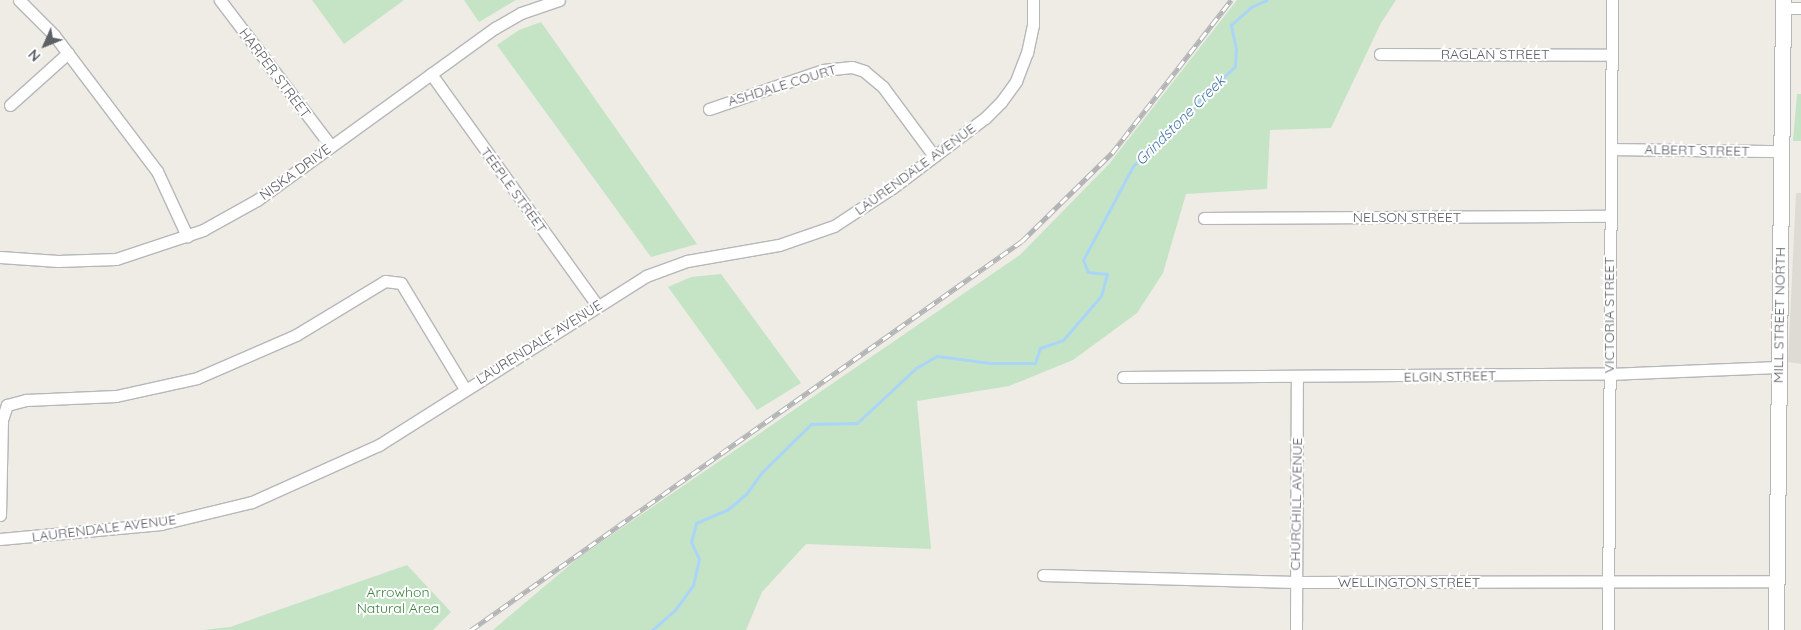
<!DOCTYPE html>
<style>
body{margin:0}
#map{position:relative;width:1801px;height:630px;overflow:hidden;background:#eeece5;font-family:Quicksand,sans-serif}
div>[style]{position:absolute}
.education>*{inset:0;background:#dedbd4}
.green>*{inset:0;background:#c4e4c5}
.stream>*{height:3px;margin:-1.5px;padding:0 1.5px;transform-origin:1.5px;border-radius:1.5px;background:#abd5f8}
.roads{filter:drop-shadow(1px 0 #b6b7bb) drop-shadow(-1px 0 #b6b7bb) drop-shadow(0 1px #b6b7bb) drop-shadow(0 -1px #b6b7bb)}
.street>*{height:11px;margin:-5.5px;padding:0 5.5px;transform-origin:5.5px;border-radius:5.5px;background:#fff}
.secondary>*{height:15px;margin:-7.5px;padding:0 7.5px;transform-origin:7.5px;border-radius:7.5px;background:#fff}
.rail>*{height:5px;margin-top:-2.5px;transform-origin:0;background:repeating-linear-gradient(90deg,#fff 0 9px,#b3b4b5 0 18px);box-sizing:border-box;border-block:1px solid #b3b4b5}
span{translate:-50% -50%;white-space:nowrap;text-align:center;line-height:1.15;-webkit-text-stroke:4px #fff;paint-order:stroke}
.street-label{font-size:14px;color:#5d6065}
.park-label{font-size:14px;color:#3d8442}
.water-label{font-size:15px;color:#4976a9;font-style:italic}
.north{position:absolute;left:20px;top:20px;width:50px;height:50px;-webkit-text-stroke:4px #fff;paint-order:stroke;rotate:226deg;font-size:14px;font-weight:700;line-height:20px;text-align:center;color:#5d6065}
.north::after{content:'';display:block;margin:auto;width:18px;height:22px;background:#5d6065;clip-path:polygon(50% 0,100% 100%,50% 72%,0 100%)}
</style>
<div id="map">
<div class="education">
<div style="clip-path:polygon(1796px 193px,1801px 193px,1801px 364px,1788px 362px)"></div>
</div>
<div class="green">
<div style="clip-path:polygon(312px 0,404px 0,344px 44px)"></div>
<div style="clip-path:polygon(464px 0,516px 0,479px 22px)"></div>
<div style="clip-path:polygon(1237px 0,1396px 0,1381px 23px,1331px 128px,1270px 130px,1267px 189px,1186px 194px,1163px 273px,1137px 313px,1073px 360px,1009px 386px,917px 401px,931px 549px,806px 544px,762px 592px,746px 630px,493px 630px,578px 558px,1020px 255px,1109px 164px)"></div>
<div style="clip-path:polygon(541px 22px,697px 244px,651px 257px,497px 45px,519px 30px)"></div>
<div style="clip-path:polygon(1797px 94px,1801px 94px,1801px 141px,1793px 141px)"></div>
<div style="clip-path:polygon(721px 274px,801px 383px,757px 410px,668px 287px,691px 277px)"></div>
<div style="clip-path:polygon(407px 565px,451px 612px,433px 630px,203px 630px,230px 627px)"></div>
</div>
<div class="stream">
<div style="left:652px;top:630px;width:30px;rotate:-41deg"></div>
<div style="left:675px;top:610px;width:31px;rotate:-54deg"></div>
<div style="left:693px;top:585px;width:27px;rotate:-77deg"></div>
<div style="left:699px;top:559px;width:19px;rotate:-115deg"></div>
<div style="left:691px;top:542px;width:20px;rotate:-75deg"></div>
<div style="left:696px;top:523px;width:34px;rotate:-23deg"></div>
<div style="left:727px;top:510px;width:25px;rotate:-40deg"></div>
<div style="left:746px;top:494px;width:27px;rotate:-54deg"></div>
<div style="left:762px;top:472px;width:69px;rotate:-44.4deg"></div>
<div style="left:811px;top:424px;width:46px;rotate:-1.2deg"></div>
<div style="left:857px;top:423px;width:81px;rotate:-43deg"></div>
<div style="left:916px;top:368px;width:24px;rotate:-30deg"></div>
<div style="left:937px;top:356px;width:54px;rotate:7.4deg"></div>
<div style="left:991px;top:363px;width:44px"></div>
<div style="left:1035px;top:363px;width:16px;rotate:-72deg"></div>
<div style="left:1040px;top:348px;width:24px;rotate:-19deg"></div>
<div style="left:1063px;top:340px;width:58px;rotate:-49.2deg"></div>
<div style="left:1101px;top:296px;width:23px;rotate:-75deg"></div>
<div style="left:1107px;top:274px;width:19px;rotate:-174deg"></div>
<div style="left:1088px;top:272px;width:13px;rotate:-113deg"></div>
<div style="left:1083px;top:260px;width:106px;rotate:-62deg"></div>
<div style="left:1133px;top:166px;width:143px;rotate:-44.4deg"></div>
<div style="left:1235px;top:66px;width:17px;rotate:-87deg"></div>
<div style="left:1236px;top:49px;width:25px;rotate:-102deg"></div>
<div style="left:1231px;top:25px;width:27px;rotate:-42deg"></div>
<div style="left:1251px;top:7px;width:17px;rotate:-24deg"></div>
</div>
<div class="roads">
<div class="street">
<div style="left:19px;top:0;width:49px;rotate:45deg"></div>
<div style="left:54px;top:35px;width:171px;rotate:52.9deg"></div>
<div style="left:157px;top:171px;width:72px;rotate:65.2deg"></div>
<div style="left:220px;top:0;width:183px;rotate:52.8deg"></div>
<div style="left:1783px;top:8px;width:18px"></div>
<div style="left:1380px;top:54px;width:231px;rotate:0.2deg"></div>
<div style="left:431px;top:74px;width:284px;rotate:54.3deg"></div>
<div style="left:10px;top:105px;width:78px;rotate:-41.9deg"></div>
<div style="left:709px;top:109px;width:120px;rotate:-18.9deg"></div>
<div style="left:823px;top:70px;width:29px;rotate:-6deg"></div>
<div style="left:852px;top:67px;width:13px;rotate:18deg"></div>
<div style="left:864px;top:71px;width:25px;rotate:40deg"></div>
<div style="left:883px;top:87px;width:86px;rotate:53.5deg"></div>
<div style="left:1612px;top:149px;width:170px;rotate:0.7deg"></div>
<div style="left:1204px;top:218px;width:406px;rotate:-0.3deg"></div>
<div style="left:0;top:257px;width:58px;rotate:3.9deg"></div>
<div style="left:58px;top:261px;width:58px;rotate:-2deg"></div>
<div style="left:116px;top:259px;width:92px;rotate:-18.4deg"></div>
<div style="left:203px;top:230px;width:62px;rotate:-29.1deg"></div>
<div style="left:257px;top:200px;width:294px;rotate:-35.9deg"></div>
<div style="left:495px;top:28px;width:30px;rotate:-30deg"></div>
<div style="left:521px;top:13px;width:40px;rotate:-18.9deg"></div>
<div style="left:1123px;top:377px;width:486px;rotate:-0.4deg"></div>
<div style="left:1609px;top:374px;width:169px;rotate:-2.4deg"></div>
<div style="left:0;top:515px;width:95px;rotate:-88.8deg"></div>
<div style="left:2px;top:420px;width:16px;rotate:-72deg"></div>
<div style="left:7px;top:405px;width:20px;rotate:-15deg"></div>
<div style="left:26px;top:400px;width:90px;rotate:-2.5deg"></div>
<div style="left:116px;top:396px;width:83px;rotate:-12.5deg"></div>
<div style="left:197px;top:378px;width:108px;rotate:-23.5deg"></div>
<div style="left:296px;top:335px;width:104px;rotate:-31.2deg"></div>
<div style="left:385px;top:281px;width:16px;rotate:7deg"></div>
<div style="left:401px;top:283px;width:124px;rotate:58.9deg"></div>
<div style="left:0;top:539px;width:162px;rotate:-5.3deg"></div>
<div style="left:161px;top:524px;width:94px;rotate:-13.6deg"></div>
<div style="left:252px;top:502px;width:139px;rotate:-24.2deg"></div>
<div style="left:379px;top:445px;width:316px;rotate:-32.3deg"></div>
<div style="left:646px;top:276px;width:44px;rotate:-20.1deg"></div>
<div style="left:687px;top:261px;width:93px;rotate:-9.9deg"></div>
<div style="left:779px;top:245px;width:58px;rotate:-19.1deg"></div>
<div style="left:834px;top:226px;width:69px;rotate:-33.2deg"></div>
<div style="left:892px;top:188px;width:116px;rotate:-37deg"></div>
<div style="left:985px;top:118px;width:23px;rotate:-45deg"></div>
<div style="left:1001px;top:102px;width:26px;rotate:-54deg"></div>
<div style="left:1016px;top:81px;width:30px;rotate:-69deg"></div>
<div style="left:1027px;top:53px;width:29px;rotate:-78deg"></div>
<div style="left:1033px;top:25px;width:25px;rotate:-90deg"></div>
<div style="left:1043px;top:575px;width:252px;rotate:1.6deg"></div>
<div style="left:1295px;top:582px;width:481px;rotate:-0.1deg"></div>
<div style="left:1296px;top:630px;width:253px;rotate:-89.8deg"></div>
<div style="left:1608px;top:630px;width:630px;rotate:-89.64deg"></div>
</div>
<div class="secondary">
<div style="left:1776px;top:630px;width:630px;rotate:-89.36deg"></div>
</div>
</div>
<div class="rail">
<div style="left:471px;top:630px;width:674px;rotate:-35.22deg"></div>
<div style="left:1022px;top:241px;width:126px;rotate:-44.4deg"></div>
<div style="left:1112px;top:153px;width:194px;rotate:-52.1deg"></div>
</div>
<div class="street-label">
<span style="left:1495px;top:54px">RAGLAN STREET</span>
<span style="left:275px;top:73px;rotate:53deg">HARPER STREET</span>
<span style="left:782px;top:85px;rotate:-17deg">ASHDALE COURT</span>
<span style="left:1697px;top:150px;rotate:1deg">ALBERT STREET</span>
<span style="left:915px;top:169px;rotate:-36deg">LAURENDALE AVENUE</span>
<span style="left:295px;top:172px;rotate:-36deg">NISKA DRIVE</span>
<span style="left:514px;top:190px;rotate:54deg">TEEPLE STREET</span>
<span style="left:1407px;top:217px">NELSON STREET</span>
<span style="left:1609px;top:315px;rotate:-90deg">VICTORIA STREET</span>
<span style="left:1779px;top:315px;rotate:-89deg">MILL STREET NORTH</span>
<span style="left:539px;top:342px;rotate:-32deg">LAURENDALE AVENUE</span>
<span style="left:1450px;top:376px;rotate:-1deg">ELGIN STREET</span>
<span style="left:1296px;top:504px;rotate:-89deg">CHURCHILL AVENUE</span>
<span style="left:104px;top:528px;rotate:-7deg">LAURENDALE AVENUE</span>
<span style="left:1409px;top:582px">WELLINGTON STREET</span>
</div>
<div class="park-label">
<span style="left:398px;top:600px">Arrowhon<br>Natural Area</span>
</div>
<div class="water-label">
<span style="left:1180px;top:120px;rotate:-45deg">Grindstone Creek</span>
</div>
<div class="north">N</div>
</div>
